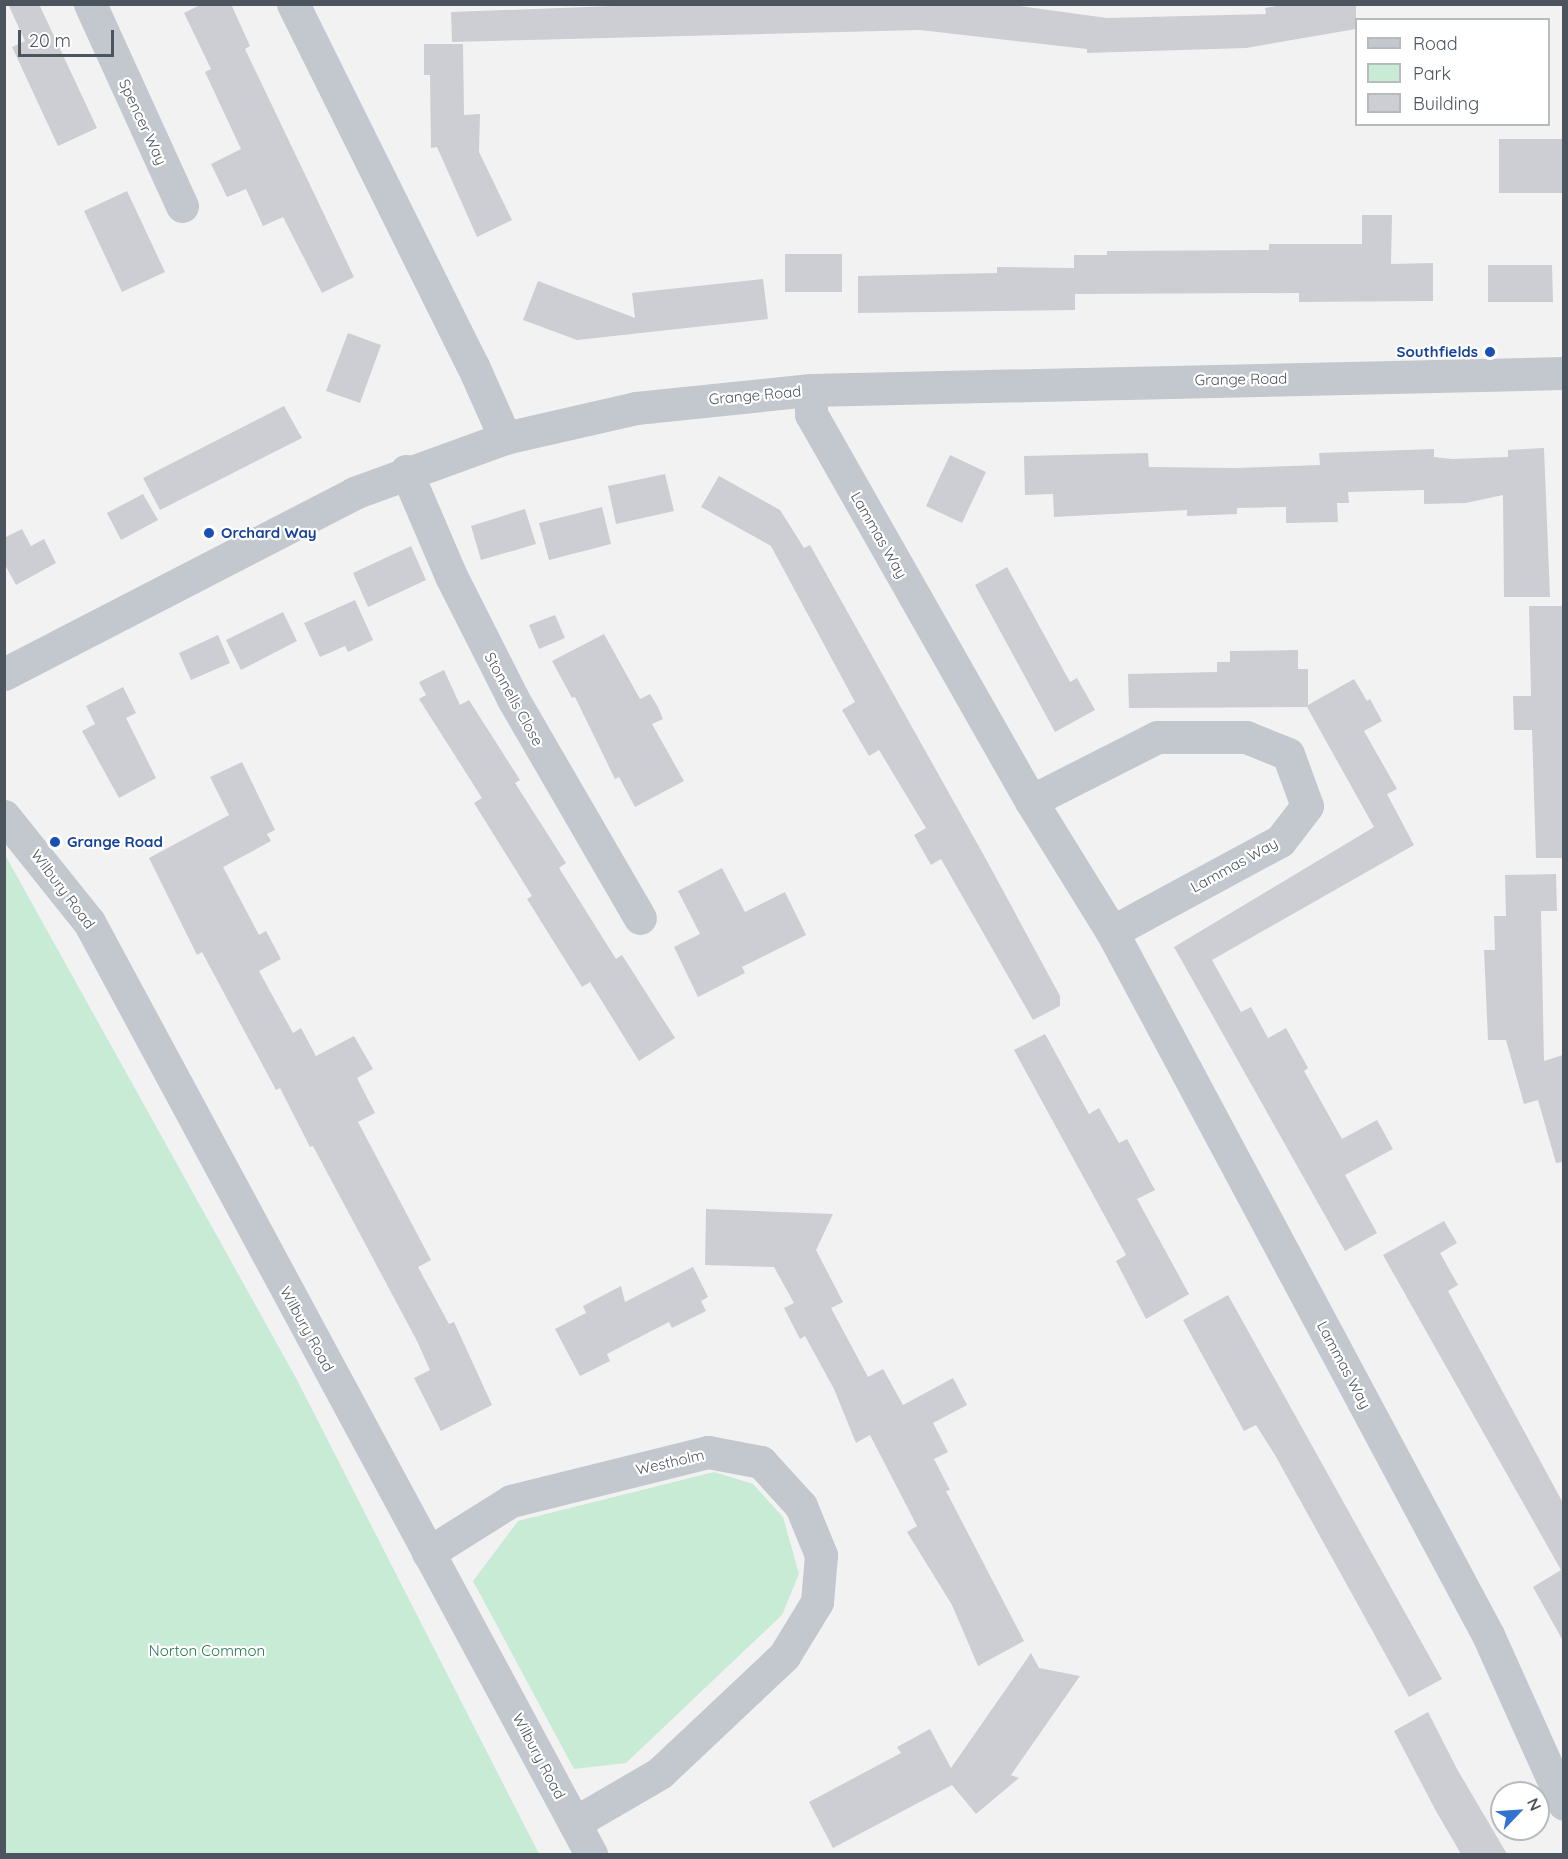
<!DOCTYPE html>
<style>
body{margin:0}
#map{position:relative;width:1568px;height:1859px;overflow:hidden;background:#f3f2f2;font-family:Quicksand,sans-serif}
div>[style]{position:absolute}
.green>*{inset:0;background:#c7ebd5}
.building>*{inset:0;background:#cdced3}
.minor>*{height:33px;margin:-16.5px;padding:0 16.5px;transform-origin:16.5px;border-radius:16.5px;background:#c2c8ce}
.dots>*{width:16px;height:16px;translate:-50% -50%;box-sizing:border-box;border:3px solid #fff;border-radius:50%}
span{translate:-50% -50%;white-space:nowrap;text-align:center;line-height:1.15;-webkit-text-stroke:4.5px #fff;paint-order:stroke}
.street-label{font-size:15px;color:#4c545d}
.transit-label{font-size:15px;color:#164399;font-weight:700}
.right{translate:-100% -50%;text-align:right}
.left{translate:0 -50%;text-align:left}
.park-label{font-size:15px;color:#24764f}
.frame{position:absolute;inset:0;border:6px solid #4c545d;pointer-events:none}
.legend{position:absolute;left:1355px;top:18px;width:195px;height:108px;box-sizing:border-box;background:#fff;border:2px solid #b7bbbe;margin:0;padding:8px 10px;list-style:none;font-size:18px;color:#4c545d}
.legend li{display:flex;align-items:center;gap:12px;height:30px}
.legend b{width:30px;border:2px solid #b7bbbe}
.north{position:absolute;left:1490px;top:1781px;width:60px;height:60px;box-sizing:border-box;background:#fff;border:2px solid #b7bbbe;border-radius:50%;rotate:65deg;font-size:16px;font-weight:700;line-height:24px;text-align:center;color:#4c545d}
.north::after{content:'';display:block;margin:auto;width:21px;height:27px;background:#3173ce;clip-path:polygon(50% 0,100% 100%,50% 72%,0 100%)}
.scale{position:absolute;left:18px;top:30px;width:96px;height:27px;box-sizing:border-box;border:3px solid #4c545d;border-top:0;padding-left:8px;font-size:18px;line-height:21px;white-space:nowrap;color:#4c545d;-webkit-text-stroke:4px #fff;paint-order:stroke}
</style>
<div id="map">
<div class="green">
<div style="clip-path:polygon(4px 853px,296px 1378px,539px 1854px,5px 1854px)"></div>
<div style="clip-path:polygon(714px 1472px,753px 1484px,783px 1517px,799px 1574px,782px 1615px,626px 1763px,574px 1769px,473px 1581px,518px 1521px)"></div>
</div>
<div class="building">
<div style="clip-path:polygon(8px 4px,39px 4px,97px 128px,58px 146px,12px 47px,25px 41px)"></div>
<div style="clip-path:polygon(202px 4px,231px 4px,250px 46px,245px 49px,354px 277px,322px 293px,283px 217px,263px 226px,246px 189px,227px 197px,211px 164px,241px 149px,205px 72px,211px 69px,184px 13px)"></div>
<div style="clip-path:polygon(666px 4px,1005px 4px,1107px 18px,1266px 14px,1265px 8px,1288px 4px,1356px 4px,1356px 29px,1246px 48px,1087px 53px,1087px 49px,920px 30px,452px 42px,451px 12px)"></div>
<div style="clip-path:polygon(424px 44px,463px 44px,464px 115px,480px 114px,479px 152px,512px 220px,477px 237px,437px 147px,431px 148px,430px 75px,424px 75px)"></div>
<div style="clip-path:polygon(1499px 139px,1563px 139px,1563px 193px,1499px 193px)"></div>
<div style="clip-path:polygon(127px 191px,165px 272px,122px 292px,84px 211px)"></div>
<div style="clip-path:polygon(1362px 215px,1392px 215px,1391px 264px,1433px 263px,1433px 301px,1299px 302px,1299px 293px,1075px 294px,1075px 310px,858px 313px,858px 276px,997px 273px,997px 267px,1074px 268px,1074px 255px,1107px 255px,1107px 251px,1269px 250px,1269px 244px,1362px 244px)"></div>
<div style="clip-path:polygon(785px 254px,842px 254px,842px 292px,785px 292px)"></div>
<div style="clip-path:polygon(1488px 265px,1552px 265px,1553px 302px,1488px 302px)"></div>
<div style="clip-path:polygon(763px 279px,768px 319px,577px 340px,523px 320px,538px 281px,635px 318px,632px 293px)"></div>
<div style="clip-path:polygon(348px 333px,381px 345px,360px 403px,326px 391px)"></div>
<div style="clip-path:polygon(284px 406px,302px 438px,160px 510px,143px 478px)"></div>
<div style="clip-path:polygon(1544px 448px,1550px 597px,1504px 597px,1503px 495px,1466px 503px,1424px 504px,1424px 490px,1348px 492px,1349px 503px,1337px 503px,1338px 522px,1286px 523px,1286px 507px,1237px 508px,1237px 514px,1187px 516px,1187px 510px,1054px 517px,1053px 494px,1025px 495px,1024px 456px,1148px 453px,1149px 467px,1235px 468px,1320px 465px,1319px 453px,1434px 449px,1434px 457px,1452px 459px,1508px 457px,1508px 450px)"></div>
<div style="clip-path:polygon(950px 455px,986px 472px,962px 523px,926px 506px)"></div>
<div style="clip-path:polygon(665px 474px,674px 511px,616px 524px,608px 486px)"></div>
<div style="clip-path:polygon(719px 476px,780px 510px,804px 548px,810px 545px,987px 861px,1060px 996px,1060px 1006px,1033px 1020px,941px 859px,931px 865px,914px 835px,926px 828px,879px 750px,869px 756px,842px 710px,855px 702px,771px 546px,701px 507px)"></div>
<div style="clip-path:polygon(143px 494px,158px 520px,121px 540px,107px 513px)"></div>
<div style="clip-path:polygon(602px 507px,611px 544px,549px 560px,539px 523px)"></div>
<div style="clip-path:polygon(525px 509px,536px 544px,481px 560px,471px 526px)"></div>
<div style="clip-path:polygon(22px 529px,31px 546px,44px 539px,56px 563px,16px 585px,4px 563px,4px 538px)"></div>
<div style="clip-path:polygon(411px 546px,426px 580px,368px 607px,353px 573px)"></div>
<div style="clip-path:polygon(1007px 567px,1070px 682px,1077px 678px,1095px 710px,1055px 732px,975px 585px)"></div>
<div style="clip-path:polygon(355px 600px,373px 640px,348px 652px,345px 646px,320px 657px,304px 623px)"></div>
<div style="clip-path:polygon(1529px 606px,1563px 606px,1563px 858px,1536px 858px,1532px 730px,1514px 730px,1513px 696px,1531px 696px)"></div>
<div style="clip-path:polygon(283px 612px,297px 641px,241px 670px,226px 640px)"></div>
<div style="clip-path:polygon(555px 615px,565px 638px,539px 649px,529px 625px)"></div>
<div style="clip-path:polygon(604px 634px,640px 699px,650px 694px,658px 707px,663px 719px,652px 724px,684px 781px,635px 807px,619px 777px,615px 779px,575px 697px,572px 698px,552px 661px)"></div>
<div style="clip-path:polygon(218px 635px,230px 663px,191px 680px,179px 653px)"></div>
<div style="clip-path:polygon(1298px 650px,1298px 669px,1308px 669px,1308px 705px,1354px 679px,1367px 701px,1370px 699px,1382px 721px,1364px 731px,1397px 789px,1387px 794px,1414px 845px,1212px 960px,1241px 1012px,1251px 1007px,1268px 1038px,1286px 1028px,1308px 1068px,1304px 1071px,1342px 1139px,1377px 1120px,1393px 1149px,1345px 1175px,1377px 1233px,1345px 1251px,1174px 947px,1374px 827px,1307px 707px,1129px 708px,1128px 674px,1217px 672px,1217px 662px,1230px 662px,1230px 651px)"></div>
<div style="clip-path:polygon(444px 670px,460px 705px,469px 700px,520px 780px,515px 783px,566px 863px,559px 868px,616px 959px,622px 955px,675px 1038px,639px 1061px,590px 982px,582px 987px,527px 899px,532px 896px,474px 803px,482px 798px,419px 699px,426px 695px,419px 682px)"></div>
<div style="clip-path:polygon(123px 687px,136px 713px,126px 718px,156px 778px,119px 798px,82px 731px,95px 724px,86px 706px)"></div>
<div style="clip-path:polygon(242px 762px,275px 830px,267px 834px,271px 841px,223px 867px,259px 935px,266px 931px,281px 959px,259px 971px,293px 1033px,301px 1028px,316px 1056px,354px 1036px,373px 1069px,357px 1078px,375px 1113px,358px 1122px,431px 1260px,418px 1267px,449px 1324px,454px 1322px,492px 1405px,441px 1431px,414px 1378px,430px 1370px,417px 1341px,313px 1146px,310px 1147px,280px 1088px,276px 1090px,202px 952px,197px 955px,149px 858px,229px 815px,210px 777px)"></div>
<div style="clip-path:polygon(722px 868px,745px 912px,785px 892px,806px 935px,742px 967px,745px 973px,698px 997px,674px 947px,700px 934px,678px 891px)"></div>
<div style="clip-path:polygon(1556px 874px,1557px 911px,1541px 911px,1544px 1061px,1563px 1055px,1563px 1162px,1556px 1163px,1538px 1100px,1524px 1104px,1506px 1040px,1488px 1040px,1484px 950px,1495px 950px,1494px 916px,1506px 916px,1505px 875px)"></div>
<div style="clip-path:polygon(1045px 1034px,1089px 1114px,1099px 1108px,1119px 1143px,1127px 1139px,1155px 1190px,1137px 1199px,1189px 1294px,1146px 1319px,1116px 1261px,1126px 1255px,1014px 1050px)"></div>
<div style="clip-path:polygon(706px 1209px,833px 1214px,816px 1250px,843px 1302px,831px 1308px,868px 1377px,883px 1369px,903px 1405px,953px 1378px,967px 1405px,933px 1423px,948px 1452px,934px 1459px,950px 1490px,946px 1491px,1024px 1641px,978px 1666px,952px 1605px,907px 1532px,917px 1526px,870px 1435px,856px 1443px,834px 1389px,805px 1336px,800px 1339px,784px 1308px,794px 1303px,774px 1267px,705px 1265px)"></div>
<div style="clip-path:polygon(1444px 1221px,1457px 1243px,1440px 1253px,1458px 1285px,1448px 1291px,1563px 1503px,1563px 1641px,1533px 1587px,1561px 1570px,1383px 1255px)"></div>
<div style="clip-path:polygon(693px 1267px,708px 1297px,701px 1301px,706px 1311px,672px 1328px,669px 1322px,607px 1354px,610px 1361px,580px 1376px,555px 1329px,586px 1313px,583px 1306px,621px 1286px,625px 1302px)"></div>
<div style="clip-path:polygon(1228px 1295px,1442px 1679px,1409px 1697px,1275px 1455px,1256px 1425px,1244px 1431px,1183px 1320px)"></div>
<div style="clip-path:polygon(1031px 1653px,1039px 1668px,1080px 1676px,1011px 1775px,1019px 1778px,976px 1814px,952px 1785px,833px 1848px,809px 1802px,901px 1753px,897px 1747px,930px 1729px,951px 1768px)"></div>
<div style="clip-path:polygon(1428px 1712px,1457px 1769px,1507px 1854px,1461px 1854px,1436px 1811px,1394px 1731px)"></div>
</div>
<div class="minor">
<div style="left:90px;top:4px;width:222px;rotate:65.5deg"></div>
<div style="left:293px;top:4px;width:404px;rotate:63.6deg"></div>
<div style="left:473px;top:366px;width:79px;rotate:66deg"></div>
<div style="left:811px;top:390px;width:24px;rotate:90deg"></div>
<div style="left:811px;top:414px;width:445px;rotate:60.4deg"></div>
<div style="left:1031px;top:801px;width:154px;rotate:58.3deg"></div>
<div style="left:1112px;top:932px;width:797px;rotate:61.86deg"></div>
<div style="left:1488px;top:1635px;width:185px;rotate:65.8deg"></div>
<div style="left:406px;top:471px;width:114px;rotate:66.8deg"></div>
<div style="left:451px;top:576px;width:138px;rotate:63.2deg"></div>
<div style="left:513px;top:699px;width:253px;rotate:59.9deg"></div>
<div style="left:4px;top:674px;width:394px;rotate:-27.3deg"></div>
<div style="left:354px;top:493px;width:161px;rotate:-20deg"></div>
<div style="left:505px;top:438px;width:134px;rotate:-12.9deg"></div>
<div style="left:636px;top:408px;width:176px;rotate:-5.9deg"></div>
<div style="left:811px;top:390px;width:753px;rotate:-1.29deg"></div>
<div style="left:1031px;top:801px;width:141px;rotate:-26.9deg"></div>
<div style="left:1157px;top:737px;width:89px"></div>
<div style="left:1246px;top:737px;width:45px;rotate:22deg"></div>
<div style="left:1288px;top:754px;width:55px;rotate:69.9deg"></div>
<div style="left:1307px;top:806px;width:44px;rotate:127.6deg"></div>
<div style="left:1280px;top:841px;width:191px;rotate:151.6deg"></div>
<div style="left:4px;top:816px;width:136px;rotate:51.3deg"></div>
<div style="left:89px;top:922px;width:1059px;rotate:61.69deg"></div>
<div style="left:428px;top:1553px;width:98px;rotate:-32.1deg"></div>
<div style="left:511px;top:1501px;width:203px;rotate:-14deg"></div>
<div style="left:708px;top:1452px;width:54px;rotate:10.7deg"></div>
<div style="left:761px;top:1462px;width:59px;rotate:47.7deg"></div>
<div style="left:801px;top:1506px;width:53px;rotate:67.8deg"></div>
<div style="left:821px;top:1555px;width:47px;rotate:94.9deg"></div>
<div style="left:817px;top:1602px;width:63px;rotate:121.4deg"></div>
<div style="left:784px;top:1656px;width:170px;rotate:136.7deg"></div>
<div style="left:660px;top:1773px;width:99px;rotate:149.8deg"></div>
</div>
<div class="dots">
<div style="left:1490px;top:352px;background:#1a4fb4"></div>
<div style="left:209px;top:533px;background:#1a4fb4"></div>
<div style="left:55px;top:842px;background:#1a4fb4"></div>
</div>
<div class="street-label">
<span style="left:143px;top:122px;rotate:65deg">Spencer Way</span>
<span style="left:1241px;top:379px;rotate:-1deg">Grange Road</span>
<span style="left:755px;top:395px;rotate:-5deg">Grange Road</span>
<span style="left:879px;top:535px;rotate:60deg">Lammas Way</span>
<span style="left:514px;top:699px;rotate:61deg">Stonnells Close</span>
<span style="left:1234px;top:865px;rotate:-29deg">Lammas Way</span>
<span style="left:63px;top:889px;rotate:53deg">Wilbury Road</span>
<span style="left:307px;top:1329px;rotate:61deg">Wilbury Road</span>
<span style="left:1344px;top:1365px;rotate:62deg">Lammas Way</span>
<span style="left:670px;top:1462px;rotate:-13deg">Westholm</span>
<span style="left:539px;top:1756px;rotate:62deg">Wilbury Road</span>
</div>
<div class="transit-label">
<span class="right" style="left:1478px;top:352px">Southfields</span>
<span class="left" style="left:221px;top:533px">Orchard Way</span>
<span class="left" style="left:67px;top:842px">Grange Road</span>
</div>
<div class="park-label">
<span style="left:207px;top:1651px">Norton Common</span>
</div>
<div class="frame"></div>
<ul class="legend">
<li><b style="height:8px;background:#c2c8ce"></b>Road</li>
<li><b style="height:16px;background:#c7ebd5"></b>Park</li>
<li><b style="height:16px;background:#cdced3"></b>Building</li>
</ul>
<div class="north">N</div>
<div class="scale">20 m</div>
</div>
